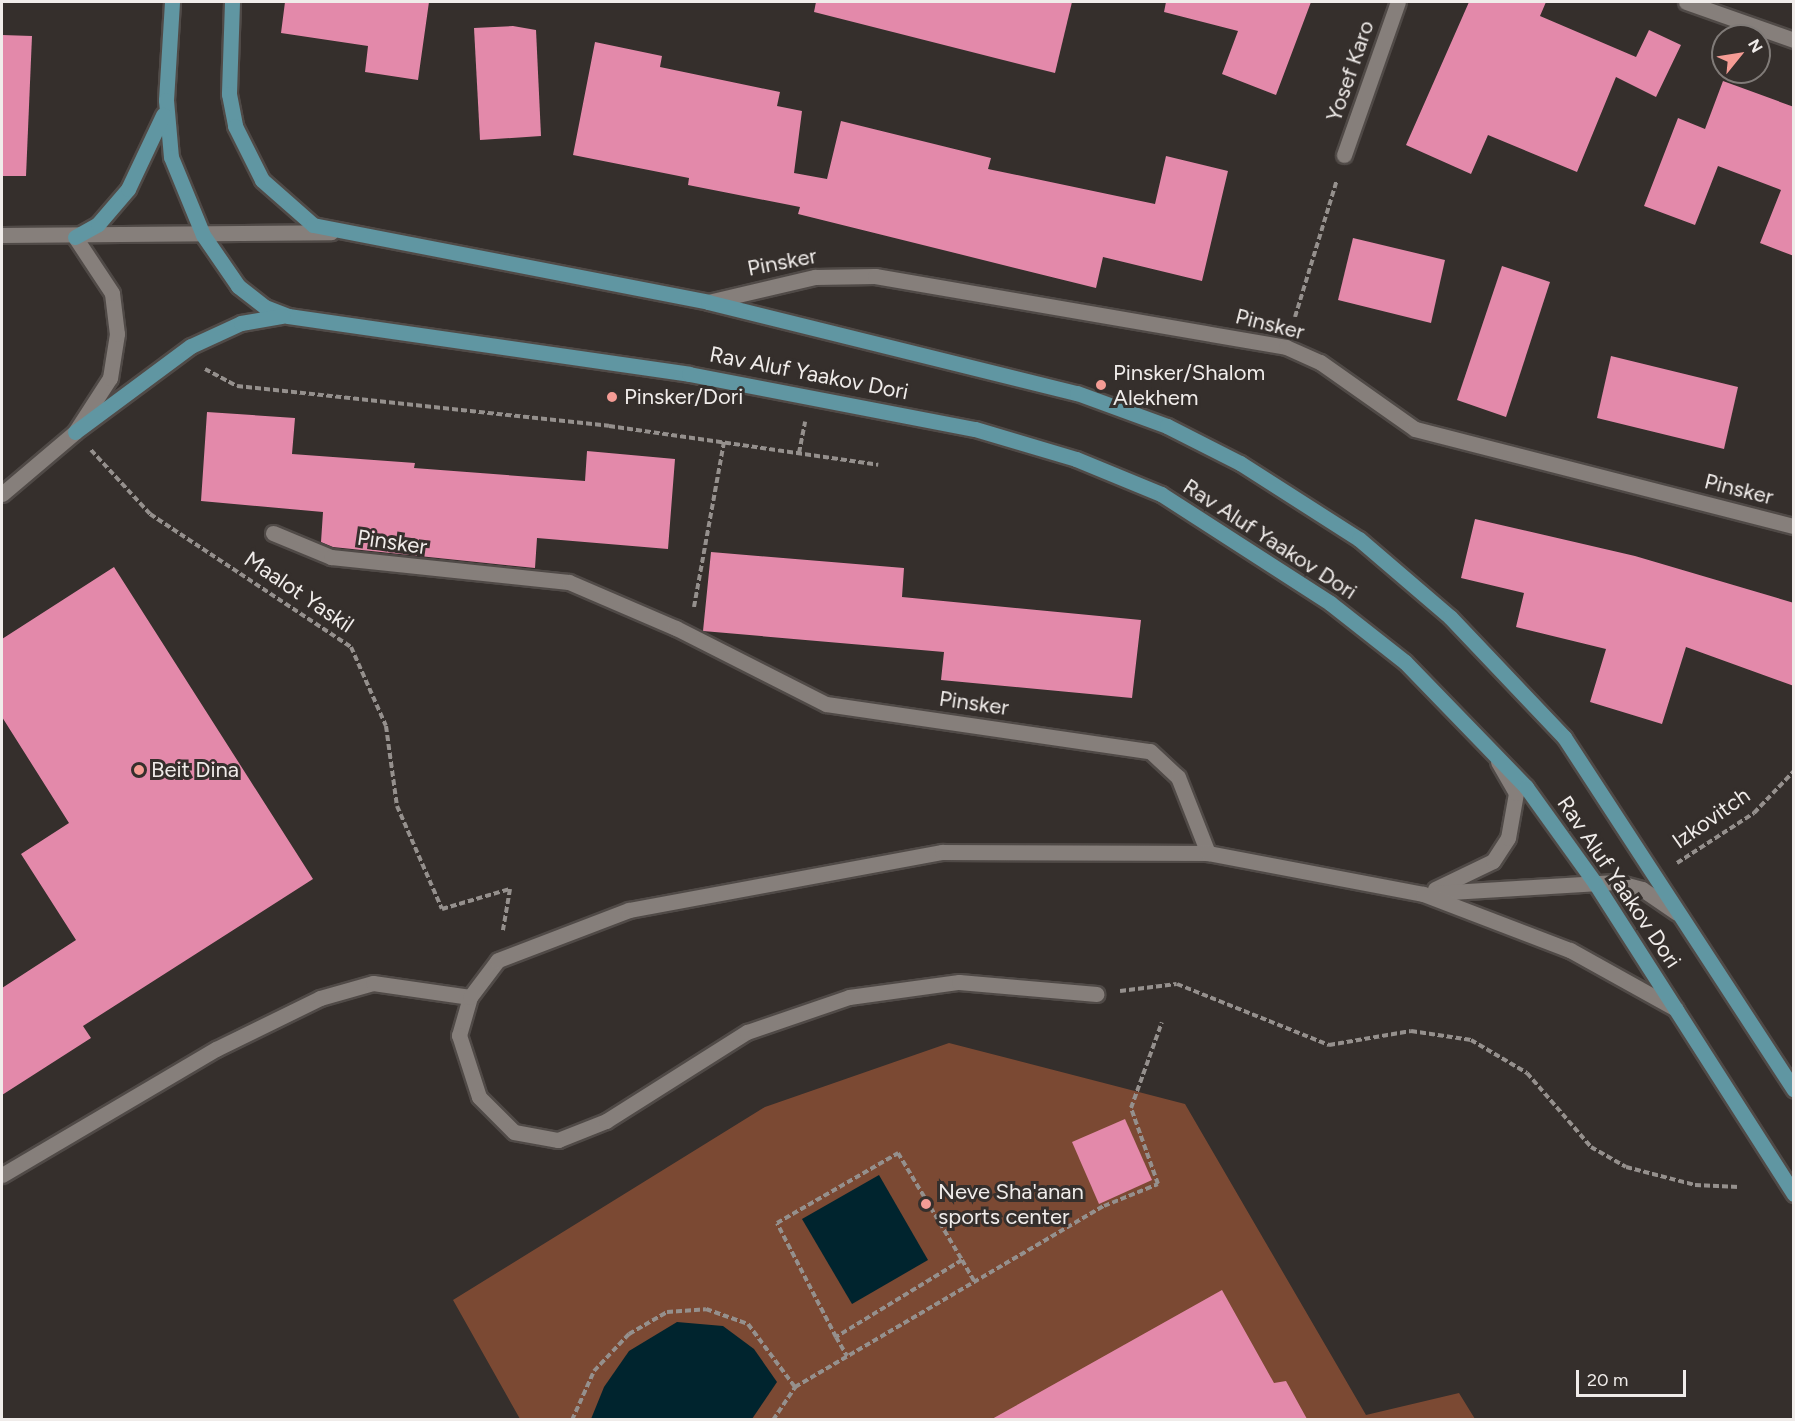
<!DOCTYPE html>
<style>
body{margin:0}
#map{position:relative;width:1795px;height:1421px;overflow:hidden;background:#352f2c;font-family:Figtree,sans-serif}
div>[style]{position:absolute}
.green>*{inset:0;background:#7b4933}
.water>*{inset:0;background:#00242e}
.building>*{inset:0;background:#e389aa}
.path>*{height:4px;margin-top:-2px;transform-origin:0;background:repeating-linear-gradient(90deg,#95908d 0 6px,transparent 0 9px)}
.roads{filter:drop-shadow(2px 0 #504a47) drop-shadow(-2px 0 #504a47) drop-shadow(0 2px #504a47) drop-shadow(0 -2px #504a47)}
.service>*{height:15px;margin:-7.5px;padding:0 7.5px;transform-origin:7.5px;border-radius:7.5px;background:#867f7b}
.minor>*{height:15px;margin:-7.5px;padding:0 7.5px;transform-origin:7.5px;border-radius:7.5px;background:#867f7b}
.tertiary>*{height:15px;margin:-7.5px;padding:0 7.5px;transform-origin:7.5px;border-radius:7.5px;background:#867f7b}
.secondary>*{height:15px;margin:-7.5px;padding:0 7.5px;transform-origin:7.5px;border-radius:7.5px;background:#6096a2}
.dots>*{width:16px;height:16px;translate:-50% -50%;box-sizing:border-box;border:3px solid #352f2c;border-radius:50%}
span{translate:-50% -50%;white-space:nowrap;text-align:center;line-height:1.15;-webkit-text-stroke:6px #352f2c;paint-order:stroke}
.street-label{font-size:22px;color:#f0ecea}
.poi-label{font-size:22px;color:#f0ecea}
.left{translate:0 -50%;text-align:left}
.frame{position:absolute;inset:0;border:3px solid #f0ecea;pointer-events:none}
.north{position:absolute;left:1711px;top:24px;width:60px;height:60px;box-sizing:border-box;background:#352f2c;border:2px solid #807b78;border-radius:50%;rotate:60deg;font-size:16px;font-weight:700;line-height:24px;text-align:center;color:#f0ecea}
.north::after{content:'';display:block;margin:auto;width:21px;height:27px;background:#f59c95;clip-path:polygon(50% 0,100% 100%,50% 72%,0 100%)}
.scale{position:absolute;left:1576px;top:1370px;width:110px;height:27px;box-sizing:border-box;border:3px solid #f0ecea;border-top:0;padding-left:8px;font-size:18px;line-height:21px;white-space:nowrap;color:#f0ecea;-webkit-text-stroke:4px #352f2c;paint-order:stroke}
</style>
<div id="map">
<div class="green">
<div style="clip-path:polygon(949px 1043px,1185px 1104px,1366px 1415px,1459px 1393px,1475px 1419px,520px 1419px,453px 1300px,765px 1107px)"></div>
</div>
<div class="water">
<div style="clip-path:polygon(879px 1175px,928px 1260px,852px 1304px,802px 1219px)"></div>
<div style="clip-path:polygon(677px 1322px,723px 1326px,754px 1349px,777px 1382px,752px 1419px,591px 1419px,604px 1387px,629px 1351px)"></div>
</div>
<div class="building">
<div style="clip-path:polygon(285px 2px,429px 2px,418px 80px,365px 72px,368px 46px,281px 33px)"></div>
<div style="clip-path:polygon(816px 2px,1072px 2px,1055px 73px,814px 12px)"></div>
<div style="clip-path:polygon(1166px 2px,1311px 2px,1276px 95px,1222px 74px,1238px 31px,1164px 12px)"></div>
<div style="clip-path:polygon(1469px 2px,1546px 2px,1540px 16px,1636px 57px,1649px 30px,1681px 45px,1656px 97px,1616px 77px,1577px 172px,1488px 135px,1471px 174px,1406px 145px)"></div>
<div style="clip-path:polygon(513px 26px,536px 30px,541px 136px,480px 140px,474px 28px)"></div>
<div style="clip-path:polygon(2px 35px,32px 36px,26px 176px,2px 176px)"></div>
<div style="clip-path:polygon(595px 42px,662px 56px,660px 67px,780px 92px,777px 106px,802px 111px,794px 173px,827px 179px,841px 121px,991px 158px,988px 169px,1155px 204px,1166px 156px,1228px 171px,1202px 281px,1103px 257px,1096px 288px,798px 214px,800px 207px,688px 185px,689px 178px,573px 155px)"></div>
<div style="clip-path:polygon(1723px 81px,1794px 107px,1794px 256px,1760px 243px,1781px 190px,1718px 166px,1695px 225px,1644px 206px,1678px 118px,1705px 129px)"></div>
<div style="clip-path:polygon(1353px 238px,1445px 260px,1431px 323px,1338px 300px)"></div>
<div style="clip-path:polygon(1502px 266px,1550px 282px,1506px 417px,1457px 400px)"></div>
<div style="clip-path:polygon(1611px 356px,1738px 387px,1724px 449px,1597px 418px)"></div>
<div style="clip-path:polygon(207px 412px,295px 418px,292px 454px,415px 463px,414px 468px,585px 481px,587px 451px,675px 459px,668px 549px,537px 538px,535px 568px,333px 547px,321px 542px,323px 512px,201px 501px)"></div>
<div style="clip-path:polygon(1475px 519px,1635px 556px,1794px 603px,1794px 686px,1686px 647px,1662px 724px,1590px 702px,1606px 649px,1516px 627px,1524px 593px,1461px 578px)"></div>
<div style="clip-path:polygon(711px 552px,904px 568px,902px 597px,1141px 620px,1132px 698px,941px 680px,944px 652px,703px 631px)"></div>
<div style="clip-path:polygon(114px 567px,313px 879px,83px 1026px,91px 1038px,2px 1095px,2px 988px,76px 940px,21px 854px,69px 823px,2px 717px,2px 639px)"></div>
<div style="clip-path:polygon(1125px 1119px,1152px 1180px,1099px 1204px,1072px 1142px)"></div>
<div style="clip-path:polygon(1222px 1290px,1274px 1383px,1286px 1381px,1307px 1419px,992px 1419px)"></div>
</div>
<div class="path">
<div style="left:1295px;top:317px;width:143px;rotate:-73deg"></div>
<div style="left:205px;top:369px;width:36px;rotate:28deg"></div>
<div style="left:237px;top:386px;width:374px;rotate:6.1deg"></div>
<div style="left:609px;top:426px;width:272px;rotate:8.2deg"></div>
<div style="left:91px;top:450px;width:87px;rotate:47.3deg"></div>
<div style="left:150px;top:514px;width:241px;rotate:33.5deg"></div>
<div style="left:351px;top:647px;width:86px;rotate:66.1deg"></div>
<div style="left:386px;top:726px;width:81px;rotate:82.2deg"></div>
<div style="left:397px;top:806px;width:112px;rotate:66.4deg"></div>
<div style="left:442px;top:909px;width:71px;rotate:-16.4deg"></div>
<div style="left:510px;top:889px;width:42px;rotate:99.7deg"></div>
<div style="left:799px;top:453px;width:32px;rotate:-79deg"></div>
<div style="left:694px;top:607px;width:168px;rotate:-79.7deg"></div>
<div style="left:1677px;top:863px;width:92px;rotate:-33deg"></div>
<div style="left:1754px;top:813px;width:58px;rotate:-46.4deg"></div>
<div style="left:1120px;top:991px;width:57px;rotate:-7deg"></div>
<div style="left:1177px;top:984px;width:164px;rotate:21.9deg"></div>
<div style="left:1329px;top:1045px;width:83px;rotate:-9.7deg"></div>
<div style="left:1411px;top:1031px;width:61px;rotate:8.5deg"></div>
<div style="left:1471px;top:1040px;width:65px;rotate:30.5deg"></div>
<div style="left:1527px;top:1073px;width:98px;rotate:49.1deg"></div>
<div style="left:1591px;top:1147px;width:40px;rotate:29.7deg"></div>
<div style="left:1626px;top:1167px;width:71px;rotate:14.6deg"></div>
<div style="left:1695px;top:1185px;width:44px;rotate:2.6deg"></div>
<div style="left:962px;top:1260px;width:148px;rotate:148.6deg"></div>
<div style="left:836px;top:1337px;width:128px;rotate:-117.4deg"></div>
<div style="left:777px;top:1223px;width:140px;rotate:-30deg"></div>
<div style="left:898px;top:1153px;width:125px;rotate:59.1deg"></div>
<div style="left:962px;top:1260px;width:24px;rotate:60deg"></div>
<div style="left:836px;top:1337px;width:22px;rotate:60deg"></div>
<div style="left:572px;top:1420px;width:54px;rotate:-65.8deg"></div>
<div style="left:594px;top:1371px;width:51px;rotate:-46.6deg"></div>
<div style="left:629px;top:1334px;width:44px;rotate:-30.1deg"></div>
<div style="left:667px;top:1312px;width:39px;rotate:-4deg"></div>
<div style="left:706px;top:1309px;width:45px;rotate:19.7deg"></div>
<div style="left:748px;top:1324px;width:79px;rotate:53.3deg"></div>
<div style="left:795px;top:1387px;width:358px;rotate:-30.4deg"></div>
<div style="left:1104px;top:1206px;width:58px;rotate:-22.2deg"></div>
<div style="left:1158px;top:1184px;width:81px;rotate:-109.6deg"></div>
<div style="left:1131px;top:1108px;width:91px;rotate:-70.2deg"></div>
<div style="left:773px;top:1420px;width:40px;rotate:-56deg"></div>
</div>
<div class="roads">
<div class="service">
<div style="left:470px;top:997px;width:40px;rotate:106deg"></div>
<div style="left:459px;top:1035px;width:65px;rotate:72.1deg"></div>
<div style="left:479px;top:1097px;width:49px;rotate:45deg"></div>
<div style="left:514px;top:1132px;width:45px;rotate:10.3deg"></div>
<div style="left:558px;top:1140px;width:52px;rotate:-21.6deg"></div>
<div style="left:606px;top:1121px;width:167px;rotate:-32.3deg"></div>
<div style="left:747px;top:1032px;width:108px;rotate:-18.9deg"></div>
<div style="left:849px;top:997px;width:111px;rotate:-7.8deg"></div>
<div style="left:959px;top:982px;width:138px;rotate:5deg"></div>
</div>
<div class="minor">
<div style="left:1686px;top:2px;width:114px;rotate:19.4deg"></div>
<div style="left:1344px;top:155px;width:162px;rotate:-70.6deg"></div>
<div style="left:708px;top:302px;width:110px;rotate:-13.2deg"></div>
<div style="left:815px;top:277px;width:60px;rotate:-1deg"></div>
<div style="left:875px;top:276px;width:417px;rotate:9.8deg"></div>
<div style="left:1286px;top:347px;width:37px;rotate:24deg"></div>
<div style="left:1320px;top:362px;width:116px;rotate:35.2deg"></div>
<div style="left:1415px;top:429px;width:391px;rotate:14.4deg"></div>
<div style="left:2px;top:494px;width:96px;rotate:-40.3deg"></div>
<div style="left:75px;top:432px;width:64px;rotate:-57.1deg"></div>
<div style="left:110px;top:378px;width:45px;rotate:-81deg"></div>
<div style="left:117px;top:334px;width:41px;rotate:-97deg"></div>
<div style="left:112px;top:293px;width:67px;rotate:-123.5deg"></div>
<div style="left:273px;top:533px;width:63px;rotate:22.5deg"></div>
<div style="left:331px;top:557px;width:239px;rotate:6deg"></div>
<div style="left:569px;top:582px;width:116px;rotate:23.3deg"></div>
<div style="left:676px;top:628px;width:168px;rotate:26.9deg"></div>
<div style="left:826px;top:704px;width:327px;rotate:8.3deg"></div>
<div style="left:1150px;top:751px;width:38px;rotate:43deg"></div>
<div style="left:1178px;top:777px;width:82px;rotate:68.5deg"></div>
<div style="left:1435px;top:889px;width:64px;rotate:-25.8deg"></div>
<div style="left:1493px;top:861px;width:27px;rotate:-57deg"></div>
<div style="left:1508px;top:838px;width:46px;rotate:-79.9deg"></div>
<div style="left:1516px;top:793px;width:36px;rotate:-120deg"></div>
<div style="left:1434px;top:893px;width:182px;rotate:-3.5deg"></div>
<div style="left:1616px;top:882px;width:27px;rotate:15deg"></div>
<div style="left:1642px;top:889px;width:42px;rotate:34.4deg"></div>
<div style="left:2px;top:1175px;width:248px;rotate:-30.5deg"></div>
<div style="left:216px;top:1049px;width:116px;rotate:-26.1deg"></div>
<div style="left:320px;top:998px;width:55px;rotate:-15.8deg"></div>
<div style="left:373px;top:983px;width:98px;rotate:8.2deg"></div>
<div style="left:470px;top:997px;width:46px;rotate:-52.9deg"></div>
<div style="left:498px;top:960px;width:140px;rotate:-20.9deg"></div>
<div style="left:629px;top:910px;width:318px;rotate:-10.5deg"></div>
<div style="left:942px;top:852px;width:266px;rotate:0.2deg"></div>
<div style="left:1208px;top:853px;width:219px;rotate:10.8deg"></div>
<div style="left:1423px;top:894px;width:157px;rotate:20.9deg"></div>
<div style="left:1570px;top:950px;width:121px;rotate:29.1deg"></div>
</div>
<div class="tertiary">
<div style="left:2px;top:235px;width:329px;rotate:-0.5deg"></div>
</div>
<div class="secondary">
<div style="left:172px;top:2px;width:98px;rotate:93.5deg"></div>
<div style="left:166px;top:100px;width:57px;rotate:85deg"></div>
<div style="left:171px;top:157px;width:84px;rotate:67.7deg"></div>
<div style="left:203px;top:235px;width:62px;rotate:55.5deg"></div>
<div style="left:238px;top:286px;width:34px;rotate:38deg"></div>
<div style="left:265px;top:307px;width:25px;rotate:21deg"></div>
<div style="left:288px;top:316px;width:405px;rotate:8.2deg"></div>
<div style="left:689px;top:374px;width:291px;rotate:10.9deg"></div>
<div style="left:975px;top:429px;width:105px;rotate:16.5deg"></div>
<div style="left:1076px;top:459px;width:92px;rotate:22.4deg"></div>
<div style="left:1161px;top:494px;width:201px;rotate:32.8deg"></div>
<div style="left:1330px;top:603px;width:95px;rotate:38.2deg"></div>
<div style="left:1405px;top:662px;width:174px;rotate:45.9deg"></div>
<div style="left:1526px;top:787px;width:118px;rotate:54.3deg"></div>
<div style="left:1595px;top:883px;width:369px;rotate:57.4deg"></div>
<div style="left:232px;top:2px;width:92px;rotate:91.9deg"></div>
<div style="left:229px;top:94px;width:33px;rotate:79deg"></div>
<div style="left:235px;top:126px;width:60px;rotate:63.4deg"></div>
<div style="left:262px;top:180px;width:68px;rotate:41.4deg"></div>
<div style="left:313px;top:225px;width:402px;rotate:11deg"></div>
<div style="left:708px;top:302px;width:380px;rotate:13.9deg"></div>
<div style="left:1077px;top:393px;width:96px;rotate:20.1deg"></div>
<div style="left:1167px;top:426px;width:82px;rotate:26.9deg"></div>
<div style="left:1240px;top:463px;width:141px;rotate:32.6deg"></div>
<div style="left:1359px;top:539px;width:120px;rotate:40.6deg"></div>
<div style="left:1450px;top:617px;width:166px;rotate:46.5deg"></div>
<div style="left:1564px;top:737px;width:421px;rotate:56.9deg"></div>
<div style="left:75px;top:237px;width:26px;rotate:-29deg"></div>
<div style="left:98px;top:224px;width:46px;rotate:-49.4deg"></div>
<div style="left:128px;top:189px;width:82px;rotate:-64.7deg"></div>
<div style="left:75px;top:432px;width:144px;rotate:-36.6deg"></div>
<div style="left:191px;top:346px;width:55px;rotate:-24.7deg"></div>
<div style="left:241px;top:323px;width:42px;rotate:-9.7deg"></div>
</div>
</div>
<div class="dots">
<div style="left:1101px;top:385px;background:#f59c95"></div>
<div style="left:612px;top:397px;background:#f59c95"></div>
<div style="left:139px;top:770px;background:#f59c95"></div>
<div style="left:926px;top:1204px;background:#f59c95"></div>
</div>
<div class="street-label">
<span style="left:1350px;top:71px;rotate:-71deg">Yosef Karo</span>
<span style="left:782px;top:262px;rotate:-11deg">Pinsker</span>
<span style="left:1270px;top:324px;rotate:14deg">Pinsker</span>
<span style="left:809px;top:373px;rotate:11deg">Rav Aluf Yaakov Dori</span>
<span style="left:1739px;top:489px;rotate:14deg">Pinsker</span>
<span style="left:1270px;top:539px;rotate:33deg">Rav Aluf Yaakov Dori</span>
<span style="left:392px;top:542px;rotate:8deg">Pinsker</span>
<span style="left:299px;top:592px;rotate:34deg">Maalot Yaskil</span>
<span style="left:974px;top:703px;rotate:8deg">Pinsker</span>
<span style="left:1711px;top:818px;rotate:-35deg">Izkovitch</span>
<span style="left:1619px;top:882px;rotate:56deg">Rav Aluf Yaakov Dori</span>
</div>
<div class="poi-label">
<span class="left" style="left:1113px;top:385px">Pinsker/Shalom<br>Alekhem</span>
<span class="left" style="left:624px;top:397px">Pinsker/Dori</span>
<span class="left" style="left:151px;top:770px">Beit Dina</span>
<span class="left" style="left:938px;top:1204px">Neve Sha'anan<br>sports center</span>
</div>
<div class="frame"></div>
<div class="north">N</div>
<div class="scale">20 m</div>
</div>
